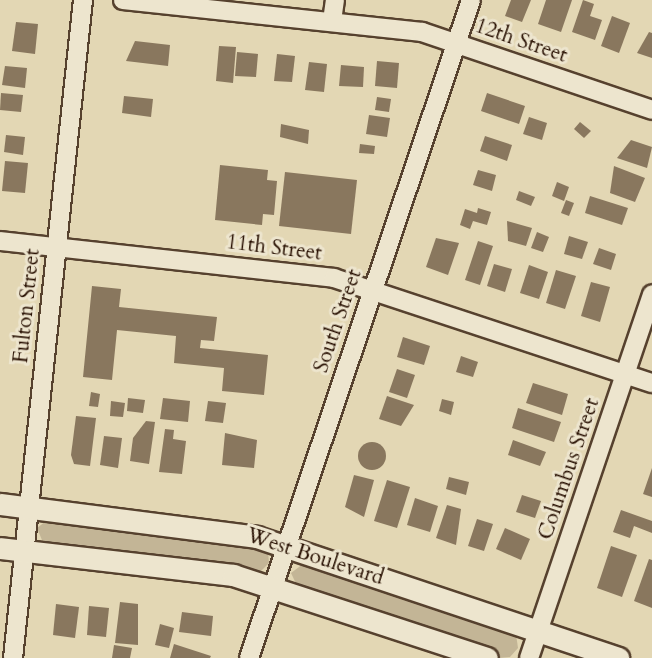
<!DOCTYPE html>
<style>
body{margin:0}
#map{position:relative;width:652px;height:658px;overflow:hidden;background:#e3d7b4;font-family:Cardo,serif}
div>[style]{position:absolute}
.green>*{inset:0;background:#c3b596}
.building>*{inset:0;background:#89775e}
.round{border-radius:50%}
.roads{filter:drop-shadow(2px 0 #56412e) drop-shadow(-2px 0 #56412e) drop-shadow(0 2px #56412e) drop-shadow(0 -2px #56412e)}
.minor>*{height:18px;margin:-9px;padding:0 9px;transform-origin:9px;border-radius:9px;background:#ede5ce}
.tertiary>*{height:21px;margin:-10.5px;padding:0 10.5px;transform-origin:10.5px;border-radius:10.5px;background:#ede5ce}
span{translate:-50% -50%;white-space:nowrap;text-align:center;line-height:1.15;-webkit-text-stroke:6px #ede5ce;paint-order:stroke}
.street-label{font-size:21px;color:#270f01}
</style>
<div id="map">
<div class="green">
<div style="clip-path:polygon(50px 518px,232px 538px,268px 551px,269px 563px,258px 574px,44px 545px,37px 528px)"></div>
<div style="clip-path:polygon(307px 561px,516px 634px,518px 648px,510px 657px,499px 658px,299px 590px,291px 573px)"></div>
</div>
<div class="building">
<div style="clip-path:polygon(511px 0,531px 0,522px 22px,505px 16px)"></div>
<div style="clip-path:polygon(546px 0,572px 0,561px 32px,538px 24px)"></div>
<div style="clip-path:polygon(583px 0,594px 4px,590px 16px,602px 20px,595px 40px,572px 32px)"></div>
<div style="clip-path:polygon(612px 16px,630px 23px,619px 53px,601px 46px)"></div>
<div style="clip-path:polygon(16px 22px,38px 24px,35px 54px,12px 51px)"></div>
<div style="clip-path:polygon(649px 32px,652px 33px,652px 58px,637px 53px)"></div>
<div style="clip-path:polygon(135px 41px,170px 45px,168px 66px,126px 61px)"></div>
<div style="clip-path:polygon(219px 46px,236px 47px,233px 83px,216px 81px)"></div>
<div style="clip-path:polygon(237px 52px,258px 54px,256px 77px,235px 76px)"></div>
<div style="clip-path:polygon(277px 54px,295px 56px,292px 82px,274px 81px)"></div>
<div style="clip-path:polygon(377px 61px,399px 63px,397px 88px,375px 86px)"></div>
<div style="clip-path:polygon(309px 62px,327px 64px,324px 92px,305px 90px)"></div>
<div style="clip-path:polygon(341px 65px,364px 67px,363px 87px,339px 86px)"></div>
<div style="clip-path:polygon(5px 66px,27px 68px,25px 88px,2px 85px)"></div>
<div style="clip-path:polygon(1px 93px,23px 95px,21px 112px,0 110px)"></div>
<div style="clip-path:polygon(487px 93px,525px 106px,519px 124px,481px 111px)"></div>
<div style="clip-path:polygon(124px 96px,153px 99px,151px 117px,122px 113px)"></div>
<div style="clip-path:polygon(377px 97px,391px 99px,389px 112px,375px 110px)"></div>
<div style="clip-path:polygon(369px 115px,390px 118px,387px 137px,366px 134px)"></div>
<div style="clip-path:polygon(529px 117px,547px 123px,542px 140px,523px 134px)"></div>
<div style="clip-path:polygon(580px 122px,591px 131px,584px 138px,574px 129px)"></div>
<div style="clip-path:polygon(281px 124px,309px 130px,308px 144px,280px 137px)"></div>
<div style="clip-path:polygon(6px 135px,25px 137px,23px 155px,4px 152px)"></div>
<div style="clip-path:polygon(485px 136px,512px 145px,507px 161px,480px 151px)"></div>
<div style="clip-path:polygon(631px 140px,652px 147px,647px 168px,617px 158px)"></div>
<div style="clip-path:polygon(360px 144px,375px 146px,374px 154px,359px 153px)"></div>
<div style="clip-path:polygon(5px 161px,28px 163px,25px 193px,2px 191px)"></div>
<div style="clip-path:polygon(220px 165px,268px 170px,267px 180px,277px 181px,274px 215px,263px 214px,262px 225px,215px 220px)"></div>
<div style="clip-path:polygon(614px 166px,645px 178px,635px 202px,610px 193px)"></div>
<div style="clip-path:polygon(478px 170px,496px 175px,492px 191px,473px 185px)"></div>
<div style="clip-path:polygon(285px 172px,357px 180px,351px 234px,279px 226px)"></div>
<div style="clip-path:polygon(557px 182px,569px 187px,564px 201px,552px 196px)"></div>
<div style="clip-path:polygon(519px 191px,535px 197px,531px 206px,516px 200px)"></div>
<div style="clip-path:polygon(590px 196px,628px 208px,622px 225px,585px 213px)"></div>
<div style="clip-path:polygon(566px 200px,574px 203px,569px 216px,561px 213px)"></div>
<div style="clip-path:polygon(478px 208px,491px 212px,487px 225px,473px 221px,470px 229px,460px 225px,465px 209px,477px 213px)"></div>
<div style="clip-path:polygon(507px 221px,532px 228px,526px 246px,508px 241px)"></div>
<div style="clip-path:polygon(537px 232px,549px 237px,543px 252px,531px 248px)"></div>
<div style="clip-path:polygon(569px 236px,588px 242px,582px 259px,564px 254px)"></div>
<div style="clip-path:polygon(436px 238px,459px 243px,448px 275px,426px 267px)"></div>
<div style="clip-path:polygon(478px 241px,493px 246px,480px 285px,465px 280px)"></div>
<div style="clip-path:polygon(599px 248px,616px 254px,611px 270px,593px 264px)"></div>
<div style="clip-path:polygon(494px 264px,512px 269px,505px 292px,487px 286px)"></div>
<div style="clip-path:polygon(529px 265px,548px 272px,539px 299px,520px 293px)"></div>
<div style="clip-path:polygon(556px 270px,576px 276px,565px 309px,546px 303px)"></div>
<div style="clip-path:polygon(591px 282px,610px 287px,600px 322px,581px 316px)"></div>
<div style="clip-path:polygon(92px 286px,121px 289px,119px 307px,217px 317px,214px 341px,201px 340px,200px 348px,268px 355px,264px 395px,222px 391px,224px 368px,174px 363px,176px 336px,117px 330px,112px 380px,83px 377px)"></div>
<div style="clip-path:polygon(403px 337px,430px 346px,424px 365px,397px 357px)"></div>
<div style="clip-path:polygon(461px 356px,478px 362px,473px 377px,456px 372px)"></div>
<div style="clip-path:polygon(397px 369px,415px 375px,407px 398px,389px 392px)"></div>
<div style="clip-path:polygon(533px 383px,568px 394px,562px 415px,526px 403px)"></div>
<div style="clip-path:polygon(91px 392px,100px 394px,98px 407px,89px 406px)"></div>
<div style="clip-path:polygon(387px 396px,414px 405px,401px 426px,379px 419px)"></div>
<div style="clip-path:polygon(128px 398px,145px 400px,143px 413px,127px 411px)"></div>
<div style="clip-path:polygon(163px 398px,190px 401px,188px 422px,160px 419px)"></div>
<div style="clip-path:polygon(442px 399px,454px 402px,451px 415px,439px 411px)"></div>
<div style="clip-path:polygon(111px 401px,125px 403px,123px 417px,110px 416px)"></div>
<div style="clip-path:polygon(208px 401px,226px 403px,223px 423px,205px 421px)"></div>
<div style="clip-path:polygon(518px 408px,561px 422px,554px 442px,512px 428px)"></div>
<div style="clip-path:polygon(76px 416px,96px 418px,90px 466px,74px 464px,71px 455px)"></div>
<div style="clip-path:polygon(146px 421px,155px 422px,149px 464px,130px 461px,133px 438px)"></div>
<div style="clip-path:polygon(165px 429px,174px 430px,173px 439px,186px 441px,182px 474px,159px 472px)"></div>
<div style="clip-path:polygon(225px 433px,257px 440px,254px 468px,222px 465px)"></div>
<div style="clip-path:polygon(104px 436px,122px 438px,118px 468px,100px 465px)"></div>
<div style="clip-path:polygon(513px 440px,546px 452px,540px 466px,508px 455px)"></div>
<div class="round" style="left:358px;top:442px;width:28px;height:28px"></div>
<div style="clip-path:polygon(652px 468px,652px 497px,643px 494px)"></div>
<div style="clip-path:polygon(354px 475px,374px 480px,364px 517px,345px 507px)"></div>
<div style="clip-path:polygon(449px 477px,469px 482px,466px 495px,446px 489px)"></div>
<div style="clip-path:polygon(387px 480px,410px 487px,397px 528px,374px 521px)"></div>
<div style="clip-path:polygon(522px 495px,541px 501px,535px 518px,516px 512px)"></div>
<div style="clip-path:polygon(415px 498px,438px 506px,430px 532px,407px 525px)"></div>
<div style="clip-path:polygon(447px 505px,461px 509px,456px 545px,436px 538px)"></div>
<div style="clip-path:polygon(621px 510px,652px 521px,652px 533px,634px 526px,630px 538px,613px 532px)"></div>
<div style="clip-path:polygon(477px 519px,493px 524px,484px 551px,468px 546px)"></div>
<div style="clip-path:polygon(505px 528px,530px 539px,521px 560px,496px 549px)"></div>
<div style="clip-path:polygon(611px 546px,637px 555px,622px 597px,597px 588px)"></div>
<div style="clip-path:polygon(649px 559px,652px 560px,652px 608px,634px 601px)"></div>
<div style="clip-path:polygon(120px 602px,138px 604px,138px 645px,115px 643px)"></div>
<div style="clip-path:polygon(56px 604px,79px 607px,75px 638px,53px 635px)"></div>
<div style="clip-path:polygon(89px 606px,109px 608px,106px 637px,87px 635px)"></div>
<div style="clip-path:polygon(182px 612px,213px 616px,211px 636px,179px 632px)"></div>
<div style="clip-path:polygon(160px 624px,174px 628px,169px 648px,155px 645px)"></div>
<div style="clip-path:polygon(174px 644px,211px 656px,210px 658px,170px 658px)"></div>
<div style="clip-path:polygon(114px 645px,132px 648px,130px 658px,112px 658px)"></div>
</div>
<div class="roads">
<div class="minor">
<div style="left:123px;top:0;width:301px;rotate:6.1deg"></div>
<div style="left:422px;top:32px;width:243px;rotate:18.7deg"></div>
<div style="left:332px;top:21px;width:21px;rotate:-82deg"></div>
<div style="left:0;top:241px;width:336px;rotate:6.3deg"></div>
<div style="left:334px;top:278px;width:335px;rotate:18.3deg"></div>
<div style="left:13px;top:658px;width:662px;rotate:-83.93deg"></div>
<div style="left:249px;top:658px;width:694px;rotate:-71.36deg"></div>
<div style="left:529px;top:658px;width:384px;rotate:-71.3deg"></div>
</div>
<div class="tertiary">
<div style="left:0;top:504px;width:259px;rotate:7.3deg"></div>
<div style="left:257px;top:537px;width:381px;rotate:18.5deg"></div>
<div style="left:0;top:548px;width:235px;rotate:6.6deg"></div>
<div style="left:233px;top:575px;width:267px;rotate:18.1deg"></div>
</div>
</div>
<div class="street-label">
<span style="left:521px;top:41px;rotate:19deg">12th Street</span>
<span style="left:274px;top:248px;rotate:7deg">11th Street</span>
<span style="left:27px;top:306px;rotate:-84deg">Fulton Street</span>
<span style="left:338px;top:321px;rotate:-71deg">South Street</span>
<span style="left:569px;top:469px;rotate:-71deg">Columbus Street</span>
<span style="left:315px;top:557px;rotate:18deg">West Boulevard</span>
</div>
</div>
